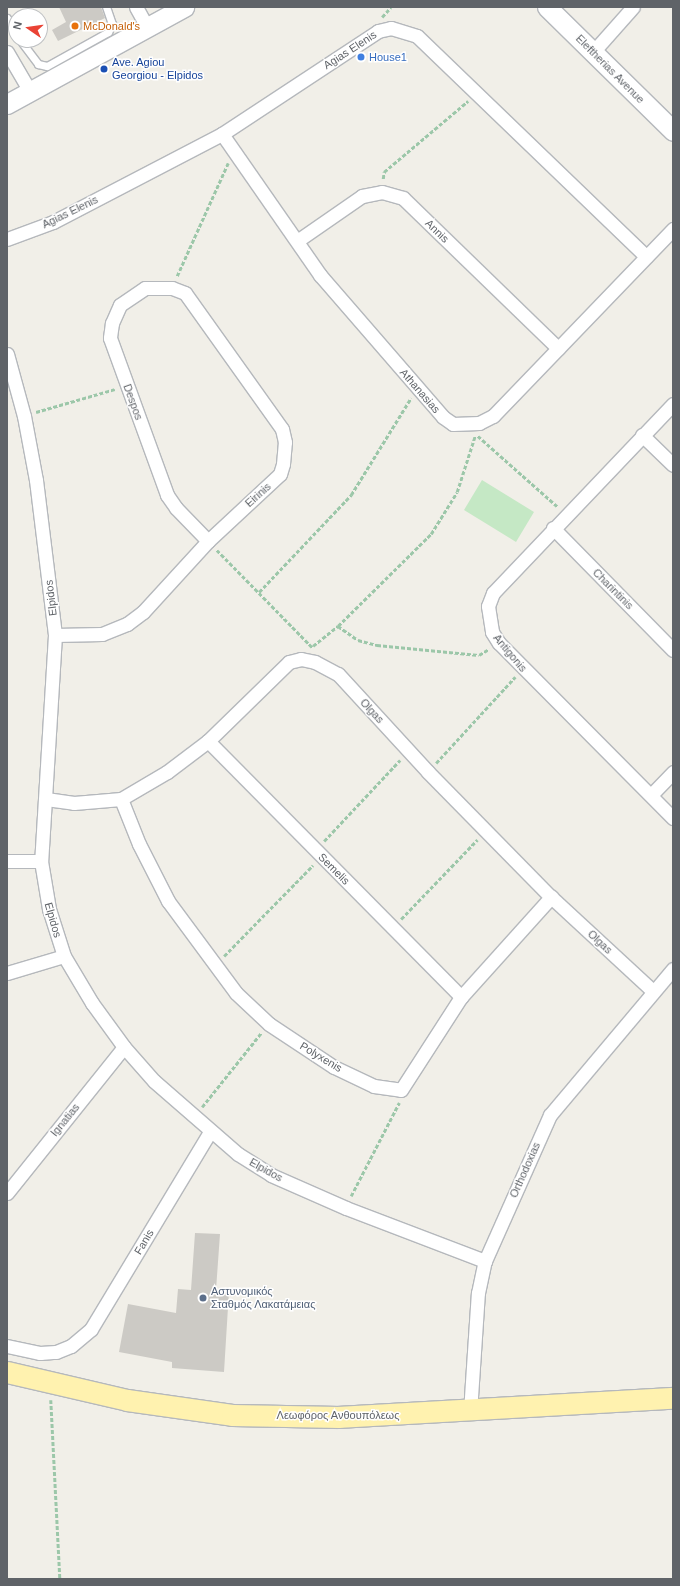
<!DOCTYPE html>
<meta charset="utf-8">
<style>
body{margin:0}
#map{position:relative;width:680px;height:1586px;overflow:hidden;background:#f1efe8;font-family:Arial,sans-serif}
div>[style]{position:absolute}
.green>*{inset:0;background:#c5e8c5}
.building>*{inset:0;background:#cccac5}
.path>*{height:2.5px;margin-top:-1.25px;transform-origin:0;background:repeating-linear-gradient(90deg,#9cc7a9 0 4px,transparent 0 6px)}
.roads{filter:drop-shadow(1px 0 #b5b8bc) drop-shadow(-1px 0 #b5b8bc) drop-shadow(0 1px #b5b8bc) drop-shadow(0 -1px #b5b8bc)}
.service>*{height:7px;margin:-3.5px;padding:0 3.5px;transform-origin:3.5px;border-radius:3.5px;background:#fff}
.minor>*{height:13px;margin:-6.5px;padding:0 6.5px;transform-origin:6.5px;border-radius:6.5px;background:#fff}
.secondary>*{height:19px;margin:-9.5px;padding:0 9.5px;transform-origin:9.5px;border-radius:9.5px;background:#fff}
.primary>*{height:21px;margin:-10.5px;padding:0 10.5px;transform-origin:10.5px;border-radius:10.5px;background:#fff2af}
.dots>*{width:11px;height:11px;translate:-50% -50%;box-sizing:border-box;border:2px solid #fff;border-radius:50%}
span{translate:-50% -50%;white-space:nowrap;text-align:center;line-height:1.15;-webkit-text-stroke:3px #fff;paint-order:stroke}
.food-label{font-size:11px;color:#c56008}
.left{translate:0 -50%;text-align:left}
.street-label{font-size:11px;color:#5f6368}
.shop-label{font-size:11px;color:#366cbe}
.transit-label{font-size:11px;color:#164399}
.service-label{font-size:11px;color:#4e5e75}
.frame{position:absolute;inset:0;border:8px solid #5f6368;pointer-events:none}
.north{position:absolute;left:8px;top:8px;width:40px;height:40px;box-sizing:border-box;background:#fff;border:1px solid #bfc1c3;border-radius:50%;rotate:283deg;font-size:11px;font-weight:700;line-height:16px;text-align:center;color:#5f6368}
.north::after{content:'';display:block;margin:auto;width:14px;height:18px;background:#ea4335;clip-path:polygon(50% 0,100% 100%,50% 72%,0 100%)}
</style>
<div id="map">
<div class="green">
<div style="clip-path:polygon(482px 480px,534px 512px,516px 542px,464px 510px)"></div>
</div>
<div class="building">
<div style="clip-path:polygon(59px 7px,101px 7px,105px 18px,58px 41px,52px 30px,66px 22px)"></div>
<div style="clip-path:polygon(195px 1233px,220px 1234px,216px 1290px,229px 1291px,224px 1372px,172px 1368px,172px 1362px,119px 1352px,128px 1304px,176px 1313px,178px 1289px,191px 1290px)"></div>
</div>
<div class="path">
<div style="left:382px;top:17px;width:13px;rotate:-48deg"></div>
<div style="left:383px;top:179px;width:7px;rotate:-82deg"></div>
<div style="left:384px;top:172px;width:110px;rotate:-40.2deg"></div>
<div style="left:177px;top:276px;width:124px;rotate:-65.7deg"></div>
<div style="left:36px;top:412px;width:82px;rotate:-16.2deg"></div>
<div style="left:478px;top:436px;width:107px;rotate:41.6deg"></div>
<div style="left:217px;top:550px;width:137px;rotate:45.6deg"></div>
<div style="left:259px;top:592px;width:134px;rotate:-46.5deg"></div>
<div style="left:351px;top:495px;width:114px;rotate:-58.3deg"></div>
<div style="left:338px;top:626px;width:24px;rotate:35deg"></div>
<div style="left:358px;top:640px;width:20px;rotate:15deg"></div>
<div style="left:377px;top:645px;width:102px;rotate:5.6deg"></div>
<div style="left:479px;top:655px;width:12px;rotate:-31deg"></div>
<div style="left:313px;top:646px;width:32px;rotate:-39deg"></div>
<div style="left:338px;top:626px;width:131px;rotate:-44.7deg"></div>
<div style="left:431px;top:534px;width:49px;rotate:-58.2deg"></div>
<div style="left:457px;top:492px;width:59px;rotate:-72.2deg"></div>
<div style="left:436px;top:763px;width:117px;rotate:-47.4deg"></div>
<div style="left:324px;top:841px;width:111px;rotate:-46.8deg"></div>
<div style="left:401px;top:919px;width:110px;rotate:-46.1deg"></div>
<div style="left:224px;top:956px;width:127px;rotate:-45.6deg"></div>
<div style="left:202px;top:1107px;width:95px;rotate:-51.4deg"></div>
<div style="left:351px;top:1196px;width:105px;rotate:-62.7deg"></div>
<div style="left:51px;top:1400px;width:179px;rotate:87.1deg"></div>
</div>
<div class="roads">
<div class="service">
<div style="left:7px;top:18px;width:17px;rotate:59deg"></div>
<div style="left:20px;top:40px;width:30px;rotate:53deg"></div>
<div style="left:38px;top:64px;width:9px;rotate:13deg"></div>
<div style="left:47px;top:66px;width:70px;rotate:-29.1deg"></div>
<div style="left:108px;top:32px;width:9px;rotate:-63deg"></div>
<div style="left:112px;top:24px;width:18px;rotate:-109deg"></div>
</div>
<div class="minor">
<div style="left:136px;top:7px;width:25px;rotate:61deg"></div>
<div style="left:7px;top:52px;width:48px;rotate:59.7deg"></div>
<div style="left:593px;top:52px;width:60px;rotate:-48.4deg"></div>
<div style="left:222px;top:134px;width:172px;rotate:55.2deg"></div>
<div style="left:320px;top:275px;width:188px;rotate:49.1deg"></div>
<div style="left:443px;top:417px;width:12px;rotate:35deg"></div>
<div style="left:453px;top:424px;width:26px;rotate:-2deg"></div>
<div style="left:479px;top:423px;width:16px;rotate:-27deg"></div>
<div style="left:493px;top:416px;width:260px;rotate:-46.1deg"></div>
<div style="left:7px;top:239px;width:49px;rotate:-20.3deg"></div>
<div style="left:53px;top:222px;width:191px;rotate:-27.5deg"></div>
<div style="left:222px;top:134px;width:187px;rotate:-33.4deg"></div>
<div style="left:378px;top:31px;width:13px;rotate:-13deg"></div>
<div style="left:391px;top:28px;width:27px;rotate:17deg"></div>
<div style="left:417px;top:36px;width:318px;rotate:43.9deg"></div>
<div style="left:297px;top:241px;width:79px;rotate:-34.7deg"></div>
<div style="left:362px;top:196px;width:20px;rotate:-11deg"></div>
<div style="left:382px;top:192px;width:22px;rotate:16deg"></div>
<div style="left:403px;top:198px;width:216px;rotate:44.1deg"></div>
<div style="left:7px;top:354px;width:64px;rotate:74.7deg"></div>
<div style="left:24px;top:416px;width:65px;rotate:79.4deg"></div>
<div style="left:36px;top:480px;width:156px;rotate:83deg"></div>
<div style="left:55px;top:635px;width:226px;rotate:93.5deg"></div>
<div style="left:41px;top:861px;width:49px;rotate:80.5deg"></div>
<div style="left:49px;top:909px;width:49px;rotate:72.3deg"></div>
<div style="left:64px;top:956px;width:55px;rotate:59.2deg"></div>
<div style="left:92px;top:1003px;width:54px;rotate:54deg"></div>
<div style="left:124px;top:1047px;width:45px;rotate:48.6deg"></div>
<div style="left:154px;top:1081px;width:111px;rotate:41deg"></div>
<div style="left:238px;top:1154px;width:39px;rotate:32deg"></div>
<div style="left:271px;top:1175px;width:82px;rotate:23.7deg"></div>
<div style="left:346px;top:1208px;width:149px;rotate:20.9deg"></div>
<div style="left:673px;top:404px;width:261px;rotate:133.6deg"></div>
<div style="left:493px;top:593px;width:14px;rotate:111deg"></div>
<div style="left:488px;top:606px;width:26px;rotate:81deg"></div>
<div style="left:492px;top:632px;width:13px;rotate:58deg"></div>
<div style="left:499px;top:643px;width:247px;rotate:45.2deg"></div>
<div style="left:642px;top:435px;width:43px;rotate:44.1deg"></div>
<div style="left:553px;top:528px;width:171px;rotate:45.5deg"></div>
<div style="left:55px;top:635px;width:47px;rotate:-1.2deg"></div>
<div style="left:102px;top:634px;width:27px;rotate:-22deg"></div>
<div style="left:127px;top:624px;width:20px;rotate:-37deg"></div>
<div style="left:143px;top:612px;width:96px;rotate:-47.5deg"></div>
<div style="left:208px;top:541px;width:98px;rotate:-42.9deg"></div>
<div style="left:280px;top:474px;width:10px;rotate:-73deg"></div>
<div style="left:283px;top:464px;width:22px;rotate:-85deg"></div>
<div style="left:285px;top:442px;width:13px;rotate:-103deg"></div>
<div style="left:282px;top:429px;width:167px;rotate:-125.5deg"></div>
<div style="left:185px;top:293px;width:14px;rotate:-159deg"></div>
<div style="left:172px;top:288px;width:27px;rotate:180deg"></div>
<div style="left:145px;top:288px;width:30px;rotate:146deg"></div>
<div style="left:120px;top:305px;width:20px;rotate:114deg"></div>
<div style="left:112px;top:323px;width:15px;rotate:98deg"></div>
<div style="left:110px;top:338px;width:167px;rotate:70deg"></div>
<div style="left:167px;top:495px;width:16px;rotate:55deg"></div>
<div style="left:176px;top:508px;width:46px;rotate:45.9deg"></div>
<div style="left:208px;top:741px;width:360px;rotate:45.3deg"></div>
<div style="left:651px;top:795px;width:32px;rotate:-46deg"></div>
<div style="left:46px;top:799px;width:28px;rotate:8deg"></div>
<div style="left:74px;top:803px;width:47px;rotate:-4.9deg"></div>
<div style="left:121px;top:799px;width:53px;rotate:-30.4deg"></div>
<div style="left:167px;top:772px;width:51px;rotate:-37.1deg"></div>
<div style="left:208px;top:741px;width:113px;rotate:-44.3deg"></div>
<div style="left:289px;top:662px;width:12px;rotate:-14deg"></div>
<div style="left:301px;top:659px;width:14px;rotate:12deg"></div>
<div style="left:315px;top:662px;width:26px;rotate:28deg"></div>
<div style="left:338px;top:674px;width:133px;rotate:47.4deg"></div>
<div style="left:428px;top:772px;width:175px;rotate:45.5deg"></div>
<div style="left:551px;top:897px;width:139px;rotate:42.7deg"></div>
<div style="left:121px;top:799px;width:48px;rotate:68.2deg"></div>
<div style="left:139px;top:844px;width:64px;rotate:63deg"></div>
<div style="left:168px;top:901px;width:114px;rotate:53.5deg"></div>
<div style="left:236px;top:993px;width:45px;rotate:43.2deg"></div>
<div style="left:269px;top:1024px;width:78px;rotate:33.5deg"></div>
<div style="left:334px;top:1067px;width:44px;rotate:25.4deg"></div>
<div style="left:374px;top:1086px;width:27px;rotate:8deg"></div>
<div style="left:401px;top:1090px;width:111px;rotate:-57.2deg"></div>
<div style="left:461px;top:997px;width:135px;rotate:-48deg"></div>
<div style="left:7px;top:861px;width:34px"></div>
<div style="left:7px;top:973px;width:59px;rotate:-16.6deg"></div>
<div style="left:7px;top:1193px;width:187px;rotate:-51.3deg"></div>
<div style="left:7px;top:1346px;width:34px;rotate:12deg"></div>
<div style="left:40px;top:1353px;width:16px;rotate:-4deg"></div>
<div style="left:56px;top:1352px;width:16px;rotate:-22deg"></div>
<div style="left:71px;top:1346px;width:26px;rotate:-40deg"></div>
<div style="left:91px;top:1329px;width:230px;rotate:-58.9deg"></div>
<div style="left:470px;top:1412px;width:119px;rotate:-86.2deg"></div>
<div style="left:478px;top:1293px;width:33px;rotate:-78deg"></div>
<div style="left:485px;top:1261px;width:160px;rotate:-66deg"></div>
<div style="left:550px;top:1115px;width:191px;rotate:-49.9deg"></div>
</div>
<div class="secondary">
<div style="left:547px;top:7px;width:177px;rotate:44.5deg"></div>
<div style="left:7px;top:104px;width:202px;rotate:-28.7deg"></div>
</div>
<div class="primary">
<div style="left:7px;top:1372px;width:123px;rotate:13.1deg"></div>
<div style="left:127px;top:1400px;width:106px;rotate:8.1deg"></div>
<div style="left:232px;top:1415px;width:107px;rotate:1.1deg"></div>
<div style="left:339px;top:1417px;width:335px;rotate:-3.3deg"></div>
</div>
</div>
<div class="dots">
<div style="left:75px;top:26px;background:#e8710a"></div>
<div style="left:361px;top:57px;background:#3f7fe0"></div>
<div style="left:104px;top:69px;background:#1a4fb4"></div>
<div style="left:203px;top:1298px;background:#5c6f8a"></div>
</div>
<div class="food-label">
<span class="left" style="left:83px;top:26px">McDonald's</span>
</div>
<div class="street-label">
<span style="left:350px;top:50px;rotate:-33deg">Agias Elenis</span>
<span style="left:610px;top:69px;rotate:45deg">Eleftherias Avenue</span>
<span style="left:70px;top:212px;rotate:-26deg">Agias Elenis</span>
<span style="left:437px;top:231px;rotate:44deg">Annis</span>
<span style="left:420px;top:391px;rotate:49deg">Athanasias</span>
<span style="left:133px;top:402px;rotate:70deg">Despos</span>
<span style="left:258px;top:495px;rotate:-42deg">Eirinis</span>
<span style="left:613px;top:589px;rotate:45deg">Charintinis</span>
<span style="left:51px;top:598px;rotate:-97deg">Elpidos</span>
<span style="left:510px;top:653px;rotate:50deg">Antigonis</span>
<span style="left:372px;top:711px;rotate:47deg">Olgas</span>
<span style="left:334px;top:869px;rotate:45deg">Semelis</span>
<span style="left:53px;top:920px;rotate:74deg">Elpidos</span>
<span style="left:600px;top:942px;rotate:43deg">Olgas</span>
<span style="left:321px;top:1057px;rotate:31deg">Polyxenis</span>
<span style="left:65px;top:1120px;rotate:-51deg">Ignatias</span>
<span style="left:266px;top:1170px;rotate:29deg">Elpidos</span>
<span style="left:525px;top:1170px;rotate:-66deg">Orthodoxias</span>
<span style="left:144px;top:1242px;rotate:-59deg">Fanis</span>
<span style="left:338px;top:1415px">Λεωφόρος Ανθουπόλεως</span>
</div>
<div class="shop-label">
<span class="left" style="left:369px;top:57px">House1</span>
</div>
<div class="transit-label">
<span class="left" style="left:112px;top:69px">Ave. Agiou<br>Georgiou - Elpidos</span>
</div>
<div class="service-label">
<span class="left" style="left:211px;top:1298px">Αστυνομικός<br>Σταθμός Λακατάμειας</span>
</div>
<div class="frame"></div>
<div class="north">N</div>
</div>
